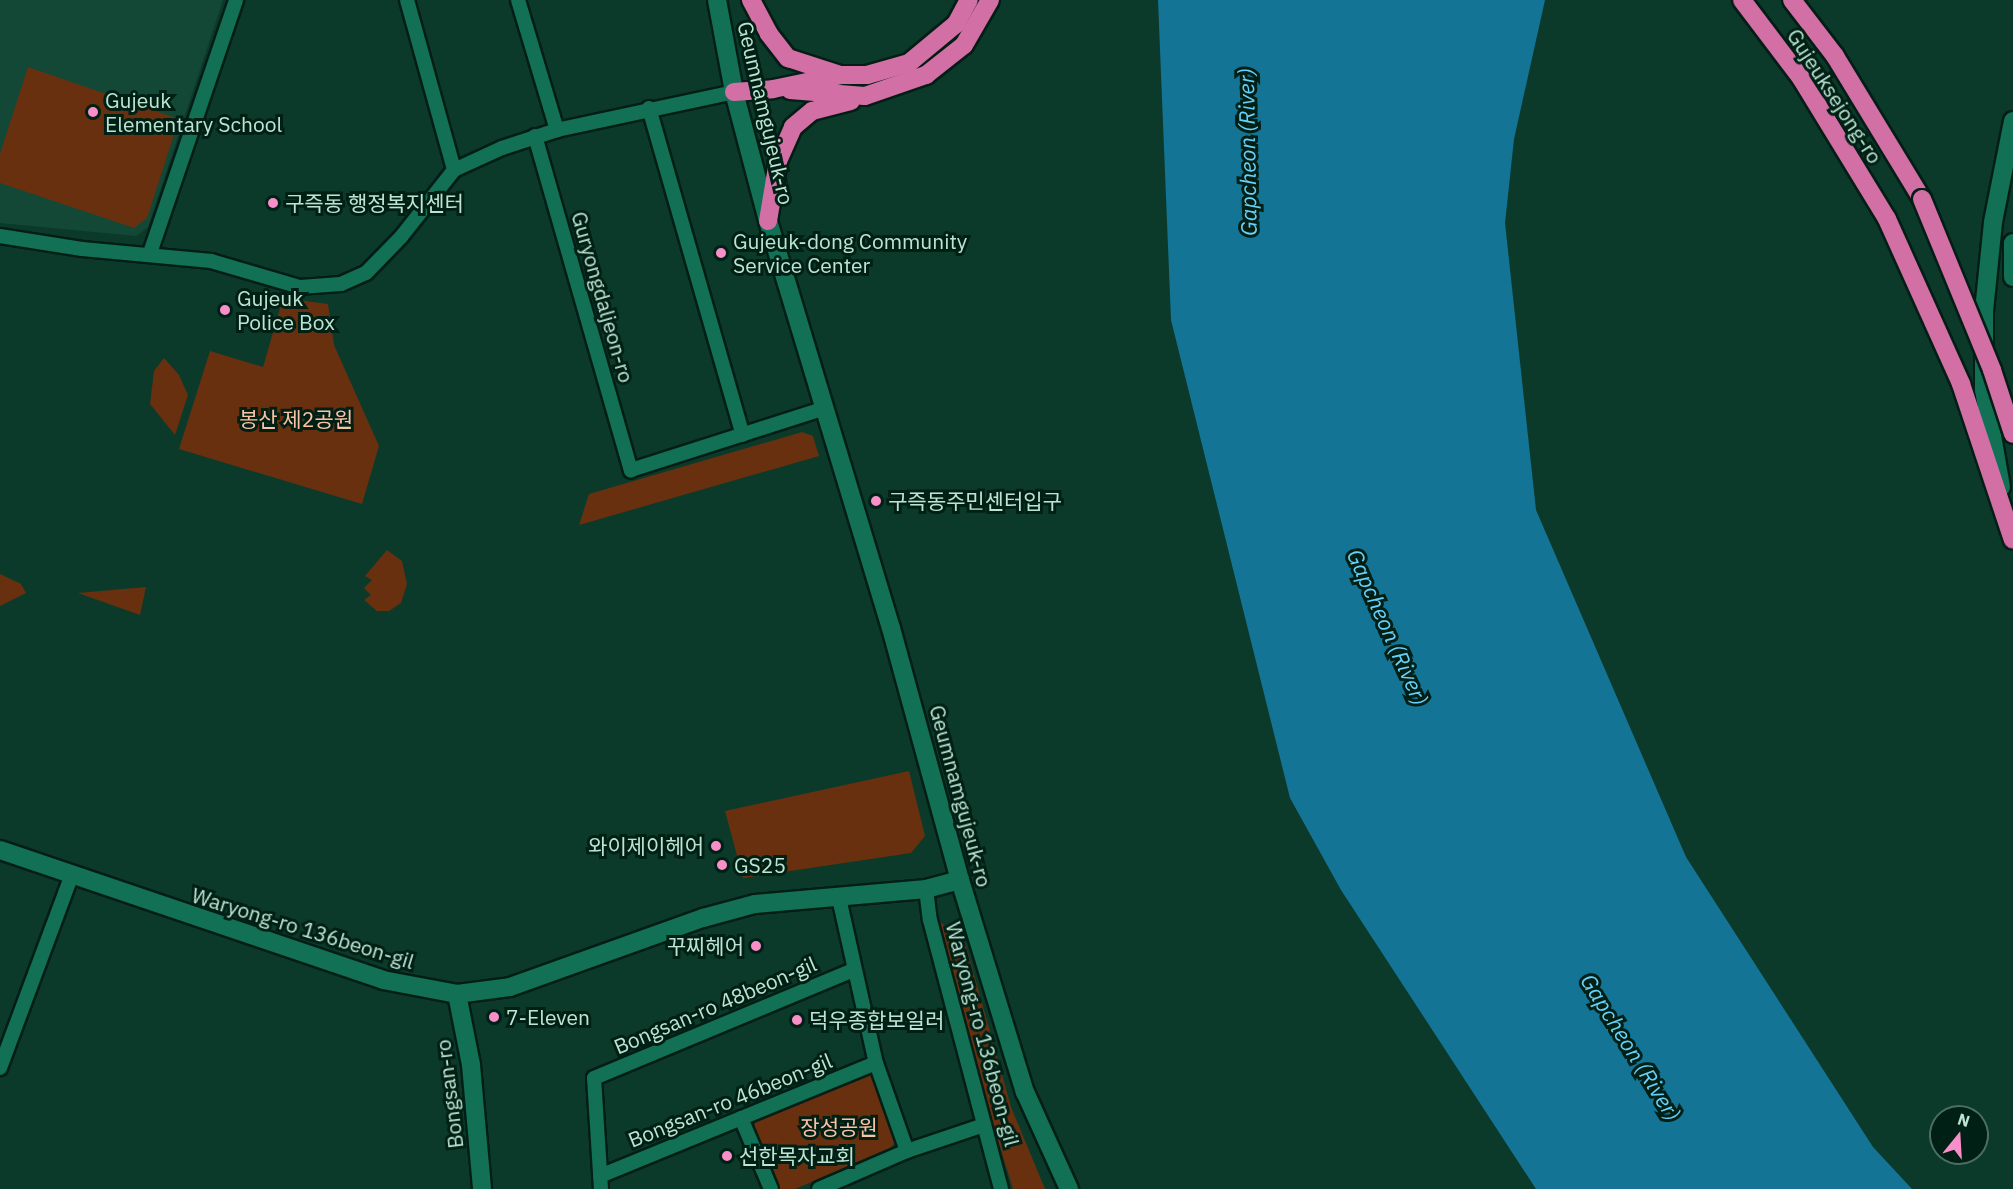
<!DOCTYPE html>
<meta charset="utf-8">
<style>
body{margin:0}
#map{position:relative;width:2013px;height:1189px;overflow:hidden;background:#0b3a2b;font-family:"IBM Plex Sans","Noto Sans KR",sans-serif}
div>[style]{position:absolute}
.built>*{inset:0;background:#134837}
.green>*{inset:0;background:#68300e}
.water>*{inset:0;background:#147495}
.roads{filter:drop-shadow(2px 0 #041e15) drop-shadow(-2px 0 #041e15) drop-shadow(0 2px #041e15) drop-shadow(0 -2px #041e15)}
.street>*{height:14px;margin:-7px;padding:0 7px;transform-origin:7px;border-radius:7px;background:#127055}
.secondary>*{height:18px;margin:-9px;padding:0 9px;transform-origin:9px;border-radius:9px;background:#127055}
.highway>*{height:18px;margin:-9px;padding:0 9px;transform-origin:9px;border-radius:9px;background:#d26fa5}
.bridges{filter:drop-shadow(2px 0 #041e15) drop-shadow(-2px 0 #041e15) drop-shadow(0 2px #041e15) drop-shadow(0 -2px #041e15)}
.highway-bridge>*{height:18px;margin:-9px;padding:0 9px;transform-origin:9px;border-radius:9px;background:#d26fa5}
.dots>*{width:16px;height:16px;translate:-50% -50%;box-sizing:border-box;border:3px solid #002015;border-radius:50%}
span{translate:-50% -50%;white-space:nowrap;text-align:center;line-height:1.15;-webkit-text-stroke:6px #002015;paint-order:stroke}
.street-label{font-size:21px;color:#bde4d3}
.poi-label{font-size:21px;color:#bde4d3}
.left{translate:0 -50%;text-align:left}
.right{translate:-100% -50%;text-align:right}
.park-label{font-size:21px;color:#fbc2a6}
.water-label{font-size:22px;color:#67d0fb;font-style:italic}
.north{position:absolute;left:1929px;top:1105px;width:60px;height:60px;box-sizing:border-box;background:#002015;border:2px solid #4c6e61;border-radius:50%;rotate:18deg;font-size:16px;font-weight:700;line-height:24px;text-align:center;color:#bde4d3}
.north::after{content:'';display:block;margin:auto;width:21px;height:27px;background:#f98fc8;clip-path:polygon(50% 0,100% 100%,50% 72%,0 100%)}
</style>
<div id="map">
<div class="built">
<div style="clip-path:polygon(0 0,223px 0,148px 227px,136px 236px,0 223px)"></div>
</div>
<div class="green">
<div style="clip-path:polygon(28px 67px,179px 119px,147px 218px,134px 228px,0 183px,0 154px)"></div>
<div style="clip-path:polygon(283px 298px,328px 304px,334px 345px,379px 446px,362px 504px,179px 449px,210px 351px,263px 367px)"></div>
<div style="clip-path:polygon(164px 358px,179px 375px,188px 395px,175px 435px,150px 404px,154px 371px)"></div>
<div style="clip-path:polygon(802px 432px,813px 436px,819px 456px,579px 525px,589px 494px)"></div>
<div style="clip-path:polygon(387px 550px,402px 561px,407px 584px,401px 603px,389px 611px,377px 611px,364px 600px,371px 595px,364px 588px,372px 580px,365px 576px)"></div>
<div style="clip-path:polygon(0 574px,21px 584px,26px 593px,0 606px)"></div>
<div style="clip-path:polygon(146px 587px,140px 615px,78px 593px)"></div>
<div style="clip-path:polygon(909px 771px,925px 836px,911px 853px,743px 878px,725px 811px)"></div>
<div style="clip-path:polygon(940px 922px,965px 942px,1011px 1107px,1045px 1189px,1013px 1189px,986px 1102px)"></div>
<div style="clip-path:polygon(867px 1073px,875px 1076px,897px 1141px,890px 1148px,795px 1189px,779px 1189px,752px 1130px,756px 1121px)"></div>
</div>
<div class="water">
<div style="clip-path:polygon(1158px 0,1545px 0,1514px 139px,1505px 223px,1536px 510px,1686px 857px,1873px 1147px,1912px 1189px,1536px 1189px,1341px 890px,1290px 798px,1171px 320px)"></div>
</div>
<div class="roads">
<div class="street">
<div style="left:407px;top:0;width:176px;rotate:74.5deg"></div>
<div style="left:518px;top:0;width:136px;rotate:73.3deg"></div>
<div style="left:649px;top:108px;width:340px;rotate:74deg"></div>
<div style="left:535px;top:136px;width:348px;rotate:74deg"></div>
<div style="left:631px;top:470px;width:204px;rotate:-17.7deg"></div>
<div style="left:0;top:236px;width:83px;rotate:9deg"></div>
<div style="left:82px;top:249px;width:130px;rotate:5.3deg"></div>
<div style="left:211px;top:261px;width:93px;rotate:16.3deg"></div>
<div style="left:300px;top:287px;width:41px;rotate:-4.2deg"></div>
<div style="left:341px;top:284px;width:27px;rotate:-24deg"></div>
<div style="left:366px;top:273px;width:50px;rotate:-45.8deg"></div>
<div style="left:401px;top:237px;width:85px;rotate:-51.7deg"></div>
<div style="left:454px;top:170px;width:53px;rotate:-24.6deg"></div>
<div style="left:502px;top:148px;width:58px;rotate:-18.1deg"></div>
<div style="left:557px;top:130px;width:181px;rotate:-12.1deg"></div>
<div style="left:150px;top:253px;width:267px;rotate:-71.2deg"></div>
<div style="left:926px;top:889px;width:31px;rotate:83deg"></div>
<div style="left:930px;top:920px;width:278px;rotate:75.2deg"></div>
<div style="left:839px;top:898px;width:169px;rotate:77.4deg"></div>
<div style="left:876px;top:1063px;width:93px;rotate:70.6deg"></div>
<div style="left:0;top:1068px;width:204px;rotate:-69.6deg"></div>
<div style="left:741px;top:1118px;width:77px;rotate:67.1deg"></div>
<div style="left:600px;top:1176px;width:298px;rotate:-22.3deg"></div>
<div style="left:601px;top:1189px;width:111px;rotate:-93.6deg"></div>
<div style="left:594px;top:1078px;width:281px;rotate:-22.6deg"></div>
<div style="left:819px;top:1189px;width:96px;rotate:-23.4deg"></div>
<div style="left:907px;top:1151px;width:81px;rotate:-18.7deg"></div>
</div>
<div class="secondary">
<div style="left:717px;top:0;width:94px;rotate:79.5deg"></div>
<div style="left:734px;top:92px;width:133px;rotate:75.2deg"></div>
<div style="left:768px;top:221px;width:425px;rotate:73.2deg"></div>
<div style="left:891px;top:628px;width:261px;rotate:74.7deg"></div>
<div style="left:960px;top:880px;width:222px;rotate:73deg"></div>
<div style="left:1025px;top:1092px;width:107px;rotate:65.6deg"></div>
<div style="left:2013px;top:243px;width:34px;rotate:90deg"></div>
<div style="left:2001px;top:487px;width:98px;rotate:-99.9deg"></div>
<div style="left:1984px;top:390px;width:79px;rotate:-90deg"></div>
<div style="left:1984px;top:311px;width:89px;rotate:-84.2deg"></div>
<div style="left:1993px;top:222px;width:103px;rotate:-78.8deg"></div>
<div style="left:0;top:850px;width:404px;rotate:18.7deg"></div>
<div style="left:383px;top:980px;width:75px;rotate:10.7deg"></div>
<div style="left:457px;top:994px;width:53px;rotate:-7.5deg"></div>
<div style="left:510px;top:987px;width:205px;rotate:-19.7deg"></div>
<div style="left:703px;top:918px;width:54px;rotate:-15.1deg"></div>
<div style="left:755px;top:904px;width:172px;rotate:-5deg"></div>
<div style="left:926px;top:889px;width:35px;rotate:-15deg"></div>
<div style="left:457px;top:994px;width:72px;rotate:78.8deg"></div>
<div style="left:471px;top:1065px;width:124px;rotate:84.9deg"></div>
</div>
<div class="highway">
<div style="left:751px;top:0;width:38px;rotate:62deg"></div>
<div style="left:769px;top:34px;width:31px;rotate:52deg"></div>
<div style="left:788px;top:58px;width:52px;rotate:18.1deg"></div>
<div style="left:1742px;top:0;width:98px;rotate:52.9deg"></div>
<div style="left:1801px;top:78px;width:165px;rotate:58.6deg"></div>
<div style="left:1887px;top:219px;width:181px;rotate:65.8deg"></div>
<div style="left:1961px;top:384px;width:164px;rotate:71.6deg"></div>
<div style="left:1792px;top:0;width:71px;rotate:52.5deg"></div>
<div style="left:1835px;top:56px;width:167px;rotate:58.7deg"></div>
<div style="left:790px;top:90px;width:75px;rotate:4.6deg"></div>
<div style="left:865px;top:96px;width:65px;rotate:-19deg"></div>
<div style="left:926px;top:75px;width:48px;rotate:-38.3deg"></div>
<div style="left:964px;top:45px;width:52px;rotate:-60deg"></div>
<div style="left:734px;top:92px;width:39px;rotate:-4deg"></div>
<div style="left:773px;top:89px;width:69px;rotate:-11.6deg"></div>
<div style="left:841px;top:75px;width:26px"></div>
<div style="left:867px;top:75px;width:44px;rotate:-15.9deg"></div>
<div style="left:909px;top:63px;width:61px;rotate:-39.7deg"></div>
<div style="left:956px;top:24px;width:27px;rotate:-62deg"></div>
<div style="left:768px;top:221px;width:61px;rotate:-80.5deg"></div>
<div style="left:778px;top:161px;width:37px;rotate:-66deg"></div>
<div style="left:793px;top:127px;width:25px;rotate:-40deg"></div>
<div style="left:812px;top:111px;width:40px;rotate:-14.4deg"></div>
</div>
</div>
<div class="bridges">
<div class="highway-bridge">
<div style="left:1922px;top:199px;width:185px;rotate:67.7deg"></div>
<div style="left:1992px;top:370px;width:67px;rotate:71.8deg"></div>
</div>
</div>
<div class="dots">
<div style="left:93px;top:112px;background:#f98fc8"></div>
<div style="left:273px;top:203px;background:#f98fc8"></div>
<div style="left:721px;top:253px;background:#f98fc8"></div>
<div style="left:225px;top:310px;background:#f98fc8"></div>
<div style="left:876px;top:501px;background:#f98fc8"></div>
<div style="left:716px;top:846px;background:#f98fc8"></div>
<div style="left:722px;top:865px;background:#f98fc8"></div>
<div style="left:756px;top:946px;background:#f98fc8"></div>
<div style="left:494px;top:1017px;background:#f98fc8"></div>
<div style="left:797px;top:1020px;background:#f98fc8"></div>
<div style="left:727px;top:1156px;background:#f98fc8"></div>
</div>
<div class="street-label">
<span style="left:1835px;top:96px;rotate:57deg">Gujeuksejong-ro</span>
<span style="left:766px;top:113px;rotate:77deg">Geumnamgujeuk-ro</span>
<span style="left:603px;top:297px;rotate:74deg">Guryongdaljeon-ro</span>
<span style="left:961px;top:796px;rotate:75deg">Geumnamgujeuk-ro</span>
<span style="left:303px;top:928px;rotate:17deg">Waryong-ro 136beon-gil</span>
<span style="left:715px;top:1005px;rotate:-23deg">Bongsan-ro 48beon-gil</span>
<span style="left:983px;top:1034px;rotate:75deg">Waryong-ro 136beon-gil</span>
<span style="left:449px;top:1094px;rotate:-97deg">Bongsan-ro</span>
<span style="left:730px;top:1100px;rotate:-22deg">Bongsan-ro 46beon-gil</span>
</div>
<div class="poi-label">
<span class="left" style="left:105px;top:112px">Gujeuk<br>Elementary School</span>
<span class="left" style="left:285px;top:203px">구즉동 행정복지센터</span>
<span class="left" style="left:733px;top:253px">Gujeuk-dong Community<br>Service Center</span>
<span class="left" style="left:237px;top:310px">Gujeuk<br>Police Box</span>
<span class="left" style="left:888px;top:501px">구즉동주민센터입구</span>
<span class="right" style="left:704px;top:846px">와이제이헤어</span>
<span class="left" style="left:734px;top:865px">GS25</span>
<span class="right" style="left:744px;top:946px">꾸찌헤어</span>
<span class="left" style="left:506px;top:1017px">7-Eleven</span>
<span class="left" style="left:809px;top:1020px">덕우종합보일러</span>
<span class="left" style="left:739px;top:1156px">선한목자교회</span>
</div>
<div class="park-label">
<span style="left:296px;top:419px">봉산 제2공원</span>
<span style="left:839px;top:1127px">장성공원</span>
</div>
<div class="water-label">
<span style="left:1247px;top:152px;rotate:-91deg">Gapcheon (River)</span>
<span style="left:1388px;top:627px;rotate:66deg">Gapcheon (River)</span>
<span style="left:1631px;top:1047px;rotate:58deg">Gapcheon (River)</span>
</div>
<div class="north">N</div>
</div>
